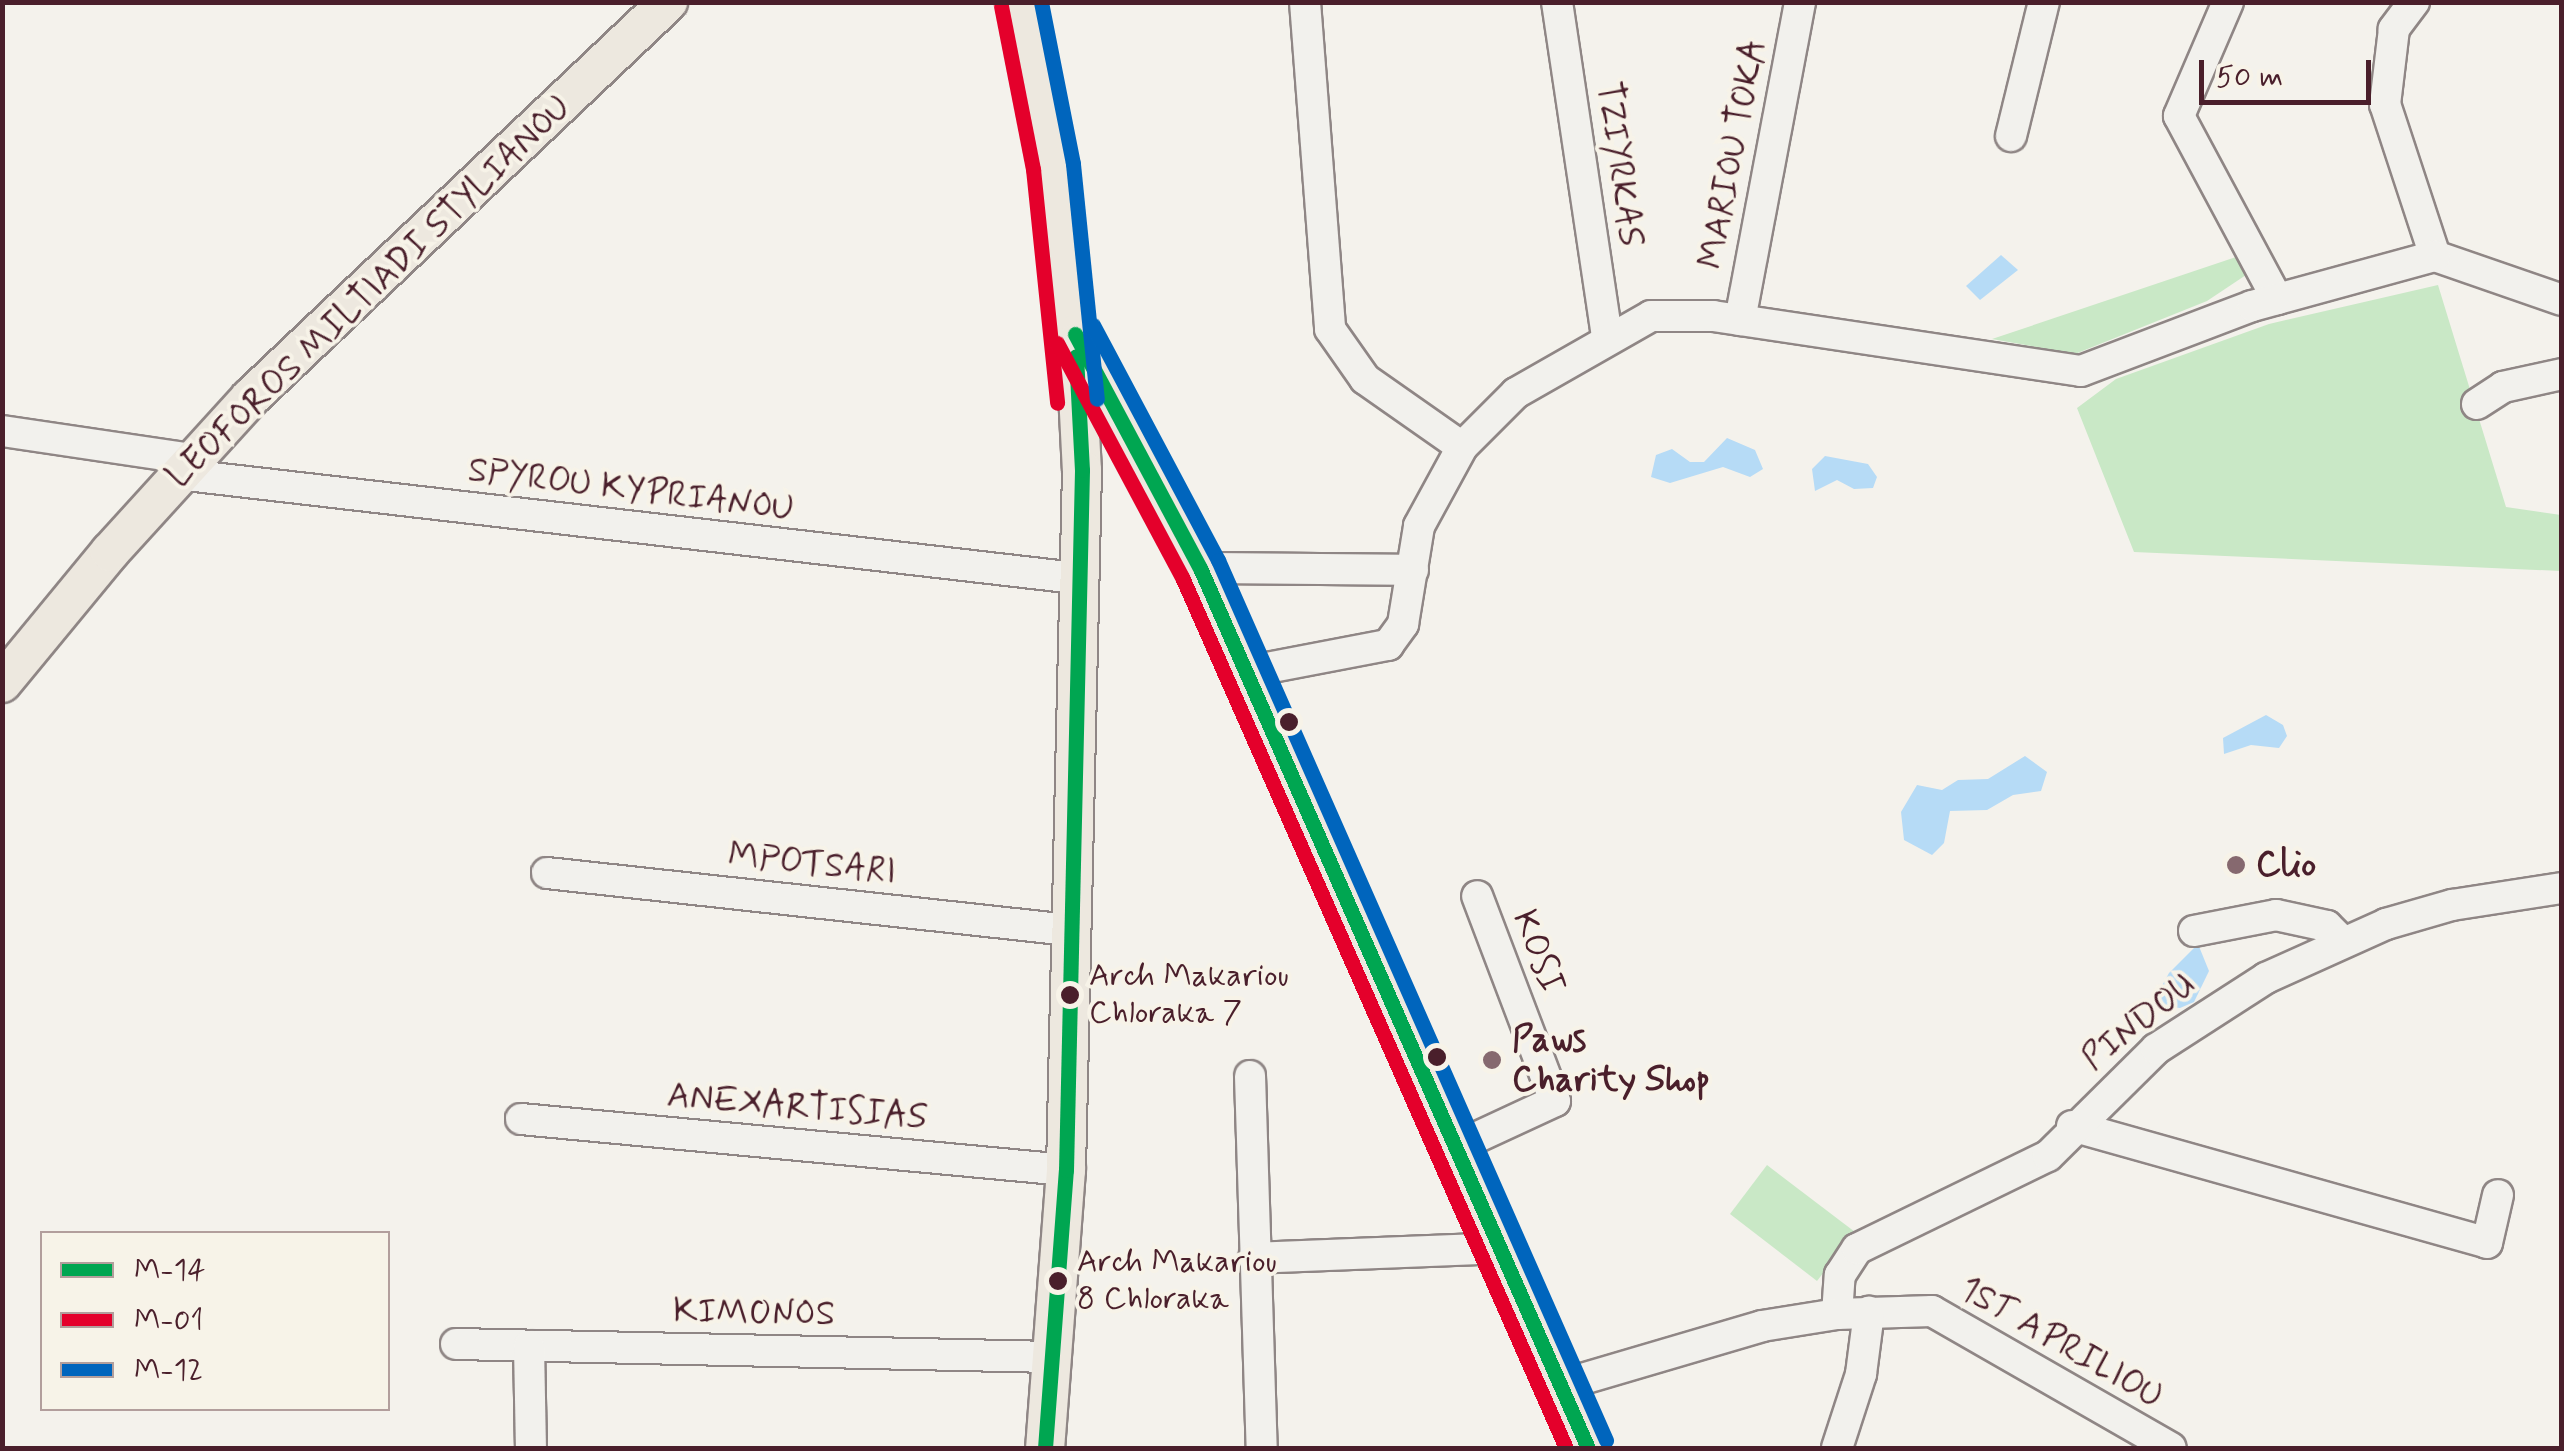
<!DOCTYPE html>
<style>
body{margin:0}
#map{position:relative;width:2564px;height:1451px;overflow:hidden;background:#f4f2ec;font-family:Mynerve,sans-serif}
div>[style]{position:absolute}
.green>*{inset:0;background:#c9e8c6}
.water>*{inset:0;background:#b6dbf6}
.roads{filter:drop-shadow(2px 0 #8f8685) drop-shadow(-2px 0 #8f8685) drop-shadow(0 2px #8f8685) drop-shadow(0 -2px #8f8685)}
.minor>*{height:30px;margin:-15px;padding:0 15px;transform-origin:15px;border-radius:15px;background:#f2f1ed}
.major>*{height:38px;margin:-19px;padding:0 19px;transform-origin:19px;border-radius:19px;background:#ede8df}
.bus-1>*{height:15px;margin:-7.5px;padding:0 7.5px;transform-origin:7.5px;border-radius:7.5px;background:#00a651}
.bus-2>*{height:15px;margin:-7.5px;padding:0 7.5px;transform-origin:7.5px;border-radius:7.5px;background:#e4002b}
.bus-3>*{height:15px;margin:-7.5px;padding:0 7.5px;transform-origin:7.5px;border-radius:7.5px;background:#0065bd}
.dots>*{width:28px;height:28px;translate:-50% -50%;box-sizing:border-box;border:5px solid #f7f3e8;border-radius:50%}
span{translate:-50% -50%;white-space:nowrap;text-align:center;line-height:1.15;-webkit-text-stroke:8px #f7f3e8;paint-order:stroke}
.bus-label{font-size:32px;color:#4a1f2b}
.left{translate:0 -50%;text-align:left}
.street-label{font-size:35px;color:#4a1f2b}
.poi-label{font-size:35px;color:#4a1f2b;font-weight:700}
.frame{position:absolute;inset:0;border:5px solid #4a1f2b;pointer-events:none}
.legend{position:absolute;left:40px;top:1231px;width:350px;height:180px;box-sizing:border-box;background:#f7f3e8;border:2px solid #b29e9c;margin:0;padding:12px 18px;list-style:none;font-size:30px;color:#4a1f2b}
.legend li{display:flex;align-items:center;gap:20px;height:50px}
.legend b{width:50px;border:2px solid #b29e9c}
.scale{position:absolute;left:2199px;top:60px;width:172px;height:45px;box-sizing:border-box;border:5px solid #4a1f2b;border-top:0;padding-left:12px;font-size:30px;line-height:35px;white-space:nowrap;color:#4a1f2b;-webkit-text-stroke:8px #f7f3e8;paint-order:stroke}
</style>
<div id="map">
<div class="green">
<div style="clip-path:polygon(2239px 256px,2246px 275px,2207px 301px,2075px 354px,1992px 339px)"></div>
<div style="clip-path:polygon(2438px 285px,2506px 507px,2561px 515px,2561px 571px,2134px 552px,2077px 408px,2116px 379px,2269px 324px)"></div>
<div style="clip-path:polygon(1767px 1165px,1855px 1232px,1817px 1281px,1730px 1214px)"></div>
</div>
<div class="water">
<div style="clip-path:polygon(2001px 255px,2018px 270px,1980px 300px,1966px 286px)"></div>
<div style="clip-path:polygon(1727px 438px,1755px 450px,1763px 469px,1750px 477px,1723px 467px,1670px 483px,1651px 477px,1656px 455px,1672px 449px,1690px 462px,1704px 462px)"></div>
<div style="clip-path:polygon(1825px 456px,1868px 464px,1877px 477px,1873px 488px,1854px 489px,1837px 480px,1815px 491px,1812px 469px)"></div>
<div style="clip-path:polygon(2266px 715px,2283px 725px,2287px 736px,2279px 748px,2251px 745px,2224px 754px,2223px 738px)"></div>
<div style="clip-path:polygon(2025px 756px,2047px 772px,2041px 791px,2013px 795px,1987px 810px,1950px 811px,1944px 843px,1932px 855px,1904px 840px,1901px 812px,1917px 785px,1942px 790px,1958px 780px,1988px 779px)"></div>
<div style="clip-path:polygon(2198px 944px,2209px 971px,2194px 1002px,2180px 1008px,2152px 1004px,2169px 973px)"></div>
</div>
<div class="roads">
<div class="minor">
<div style="left:1305px;top:2px;width:328px;rotate:85.6deg"></div>
<div style="left:1330px;top:329px;width:61px;rotate:55deg"></div>
<div style="left:1365px;top:379px;width:118px;rotate:35deg"></div>
<div style="left:1557px;top:2px;width:339px;rotate:81.5deg"></div>
<div style="left:2228px;top:2px;width:124px;rotate:113.3deg"></div>
<div style="left:2179px;top:116px;width:208px;rotate:61.8deg"></div>
<div style="left:2414px;top:2px;width:34px;rotate:127deg"></div>
<div style="left:2394px;top:29px;width:76px;rotate:96.8deg"></div>
<div style="left:2385px;top:104px;width:160px;rotate:71.8deg"></div>
<div style="left:2435px;top:256px;width:134px;rotate:19.1deg"></div>
<div style="left:2011px;top:136px;width:138px;rotate:-76.2deg"></div>
<div style="left:1740px;top:320px;width:324px;rotate:-79.3deg"></div>
<div style="left:2477px;top:404px;width:31px;rotate:-33deg"></div>
<div style="left:2503px;top:387px;width:60px;rotate:-12.4deg"></div>
<div style="left:2px;top:431px;width:191px;rotate:8.4deg"></div>
<div style="left:178px;top:474px;width:904px;rotate:6.61deg"></div>
<div style="left:1200px;top:568px;width:213px;rotate:0.5deg"></div>
<div style="left:1246px;top:672px;width:145px;rotate:-10.8deg"></div>
<div style="left:1388px;top:645px;width:26px;rotate:-54deg"></div>
<div style="left:1403px;top:624px;width:99px;rotate:-80.7deg"></div>
<div style="left:1419px;top:526px;width:90px;rotate:-61.4deg"></div>
<div style="left:1462px;top:447px;width:76px;rotate:-45deg"></div>
<div style="left:1516px;top:393px;width:155px;rotate:-29.7deg"></div>
<div style="left:1651px;top:316px;width:62px"></div>
<div style="left:1713px;top:316px;width:372px;rotate:8.5deg"></div>
<div style="left:2081px;top:371px;width:183px;rotate:-20.8deg"></div>
<div style="left:2252px;top:306px;width:190px;rotate:-15.3deg"></div>
<div style="left:547px;top:873px;width:525px;rotate:6.23deg"></div>
<div style="left:2194px;top:931px;width:84px;rotate:-11deg"></div>
<div style="left:2276px;top:915px;width:52px;rotate:12.2deg"></div>
<div style="left:2327px;top:926px;width:23px;rotate:45deg"></div>
<div style="left:1250px;top:1076px;width:372px;rotate:88.2deg"></div>
<div style="left:521px;top:1119px;width:547px;rotate:5.35deg"></div>
<div style="left:2072px;top:1126px;width:431px;rotate:15.7deg"></div>
<div style="left:2487px;top:1243px;width:49px;rotate:-77.1deg"></div>
<div style="left:1456px;top:1147px;width:109px;rotate:-24.9deg"></div>
<div style="left:1555px;top:1101px;width:219px;rotate:-110.8deg"></div>
<div style="left:1254px;top:1258px;width:249px;rotate:-2.3deg"></div>
<div style="left:1837px;top:1314px;width:39px;rotate:-86deg"></div>
<div style="left:1840px;top:1275px;width:31px;rotate:-57deg"></div>
<div style="left:1857px;top:1249px;width:212px;rotate:-26deg"></div>
<div style="left:2048px;top:1156px;width:152px;rotate:-44.7deg"></div>
<div style="left:2156px;top:1049px;width:131px;rotate:-32.8deg"></div>
<div style="left:2266px;top:978px;width:132px;rotate:-24.2deg"></div>
<div style="left:2386px;top:924px;width:69px;rotate:-16.1deg"></div>
<div style="left:2452px;top:905px;width:111px;rotate:-8.8deg"></div>
<div style="left:456px;top:1344px;width:595px;rotate:1.25deg"></div>
<div style="left:529px;top:1346px;width:102px;rotate:88.9deg"></div>
<div style="left:1562px;top:1385px;width:209px;rotate:-16.4deg"></div>
<div style="left:1762px;top:1326px;width:76px;rotate:-9.1deg"></div>
<div style="left:1837px;top:1314px;width:95px;rotate:-1.8deg"></div>
<div style="left:1932px;top:1311px;width:275px;rotate:29.8deg"></div>
<div style="left:1837px;top:1448px;width:78px;rotate:-72deg"></div>
<div style="left:1861px;top:1374px;width:63px;rotate:-82.6deg"></div>
</div>
<div class="major">
<div style="left:1021px;top:2px;width:167px;rotate:79deg"></div>
<div style="left:1053px;top:166px;width:169px;rotate:82.5deg"></div>
<div style="left:1075px;top:334px;width:136px;rotate:87.1deg"></div>
<div style="left:1082px;top:470px;width:700px;rotate:91.31deg"></div>
<div style="left:1066px;top:1170px;width:279px;rotate:94.3deg"></div>
<div style="left:1078px;top:341px;width:258px;rotate:61.7deg"></div>
<div style="left:1200px;top:568px;width:962px;rotate:66.21deg"></div>
<div style="left:2px;top:683px;width:170px;rotate:-50.5deg"></div>
<div style="left:110px;top:552px;width:208px;rotate:-47.7deg"></div>
<div style="left:250px;top:398px;width:576px;rotate:-43.45deg"></div>
</div>
</div>
<div class="bus-1">
<div style="left:1075px;top:334px;width:265px;rotate:61.9deg"></div>
<div style="left:1200px;top:568px;width:962px;rotate:66.21deg"></div>
<div style="left:1045px;top:1448px;width:279px;rotate:-85.7deg"></div>
<div style="left:1066px;top:1170px;width:700px;rotate:-88.69deg"></div>
<div style="left:1082px;top:470px;width:114px;rotate:-93deg"></div>
</div>
<div class="bus-2">
<div style="left:1001px;top:6px;width:166px;rotate:78.9deg"></div>
<div style="left:1033px;top:169px;width:235px;rotate:84.1deg"></div>
<div style="left:1057px;top:343px;width:265px;rotate:61.9deg"></div>
<div style="left:1182px;top:577px;width:952px;rotate:66.21deg"></div>
</div>
<div class="bus-3">
<div style="left:1041px;top:2px;width:165px;rotate:78.8deg"></div>
<div style="left:1073px;top:164px;width:236px;rotate:84.2deg"></div>
<div style="left:1093px;top:325px;width:266px;rotate:62deg"></div>
<div style="left:1218px;top:560px;width:962px;rotate:66.21deg"></div>
</div>
<div class="dots">
<div style="left:1289px;top:722px;background:#4a1f2b"></div>
<div style="left:2236px;top:865px;background:#86696f"></div>
<div style="left:1070px;top:995px;background:#4a1f2b"></div>
<div style="left:1437px;top:1057px;background:#4a1f2b"></div>
<div style="left:1492px;top:1060px;background:#86696f"></div>
<div style="left:1058px;top:1281px;background:#4a1f2b"></div>
</div>
<div class="bus-label">
<span class="left" style="left:1089px;top:995px">Arch Makariou<br>Chloraka 7</span>
<span class="left" style="left:1077px;top:1281px">Arch Makariou<br>8 Chloraka</span>
</div>
<div class="street-label">
<span style="left:1733px;top:154px;rotate:-79deg">MARIOU TOKA</span>
<span style="left:1619px;top:164px;rotate:82deg">TZIYRKAS</span>
<span style="left:369px;top:292px;rotate:-44deg">LEOFOROS MILTIADI STYLIANOU</span>
<span style="left:631px;top:490px;rotate:7deg">SPYROU KYPRIANOU</span>
<span style="left:812px;top:864px;rotate:6deg">MPOTSARI</span>
<span style="left:1538px;top:952px;rotate:69deg">KOSI</span>
<span style="left:2139px;top:1022px;rotate:-38deg">PINDOU</span>
<span style="left:797px;top:1107px;rotate:5deg">ANEXARTISIAS</span>
<span style="left:754px;top:1313px;rotate:1deg">KIMONOS</span>
<span style="left:2061px;top:1343px;rotate:30deg">1ST APRILIOU</span>
</div>
<div class="poi-label">
<span class="left" style="left:2256px;top:865px">Clio</span>
<span class="left" style="left:1512px;top:1060px">Paws<br>Charity Shop</span>
</div>
<div class="frame"></div>
<ul class="legend">
<li><b style="height:12px;background:#00a651"></b>M-14</li>
<li><b style="height:12px;background:#e4002b"></b>M-01</li>
<li><b style="height:12px;background:#0065bd"></b>M-12</li>
</ul>
<div class="scale">50 m</div>
</div>
